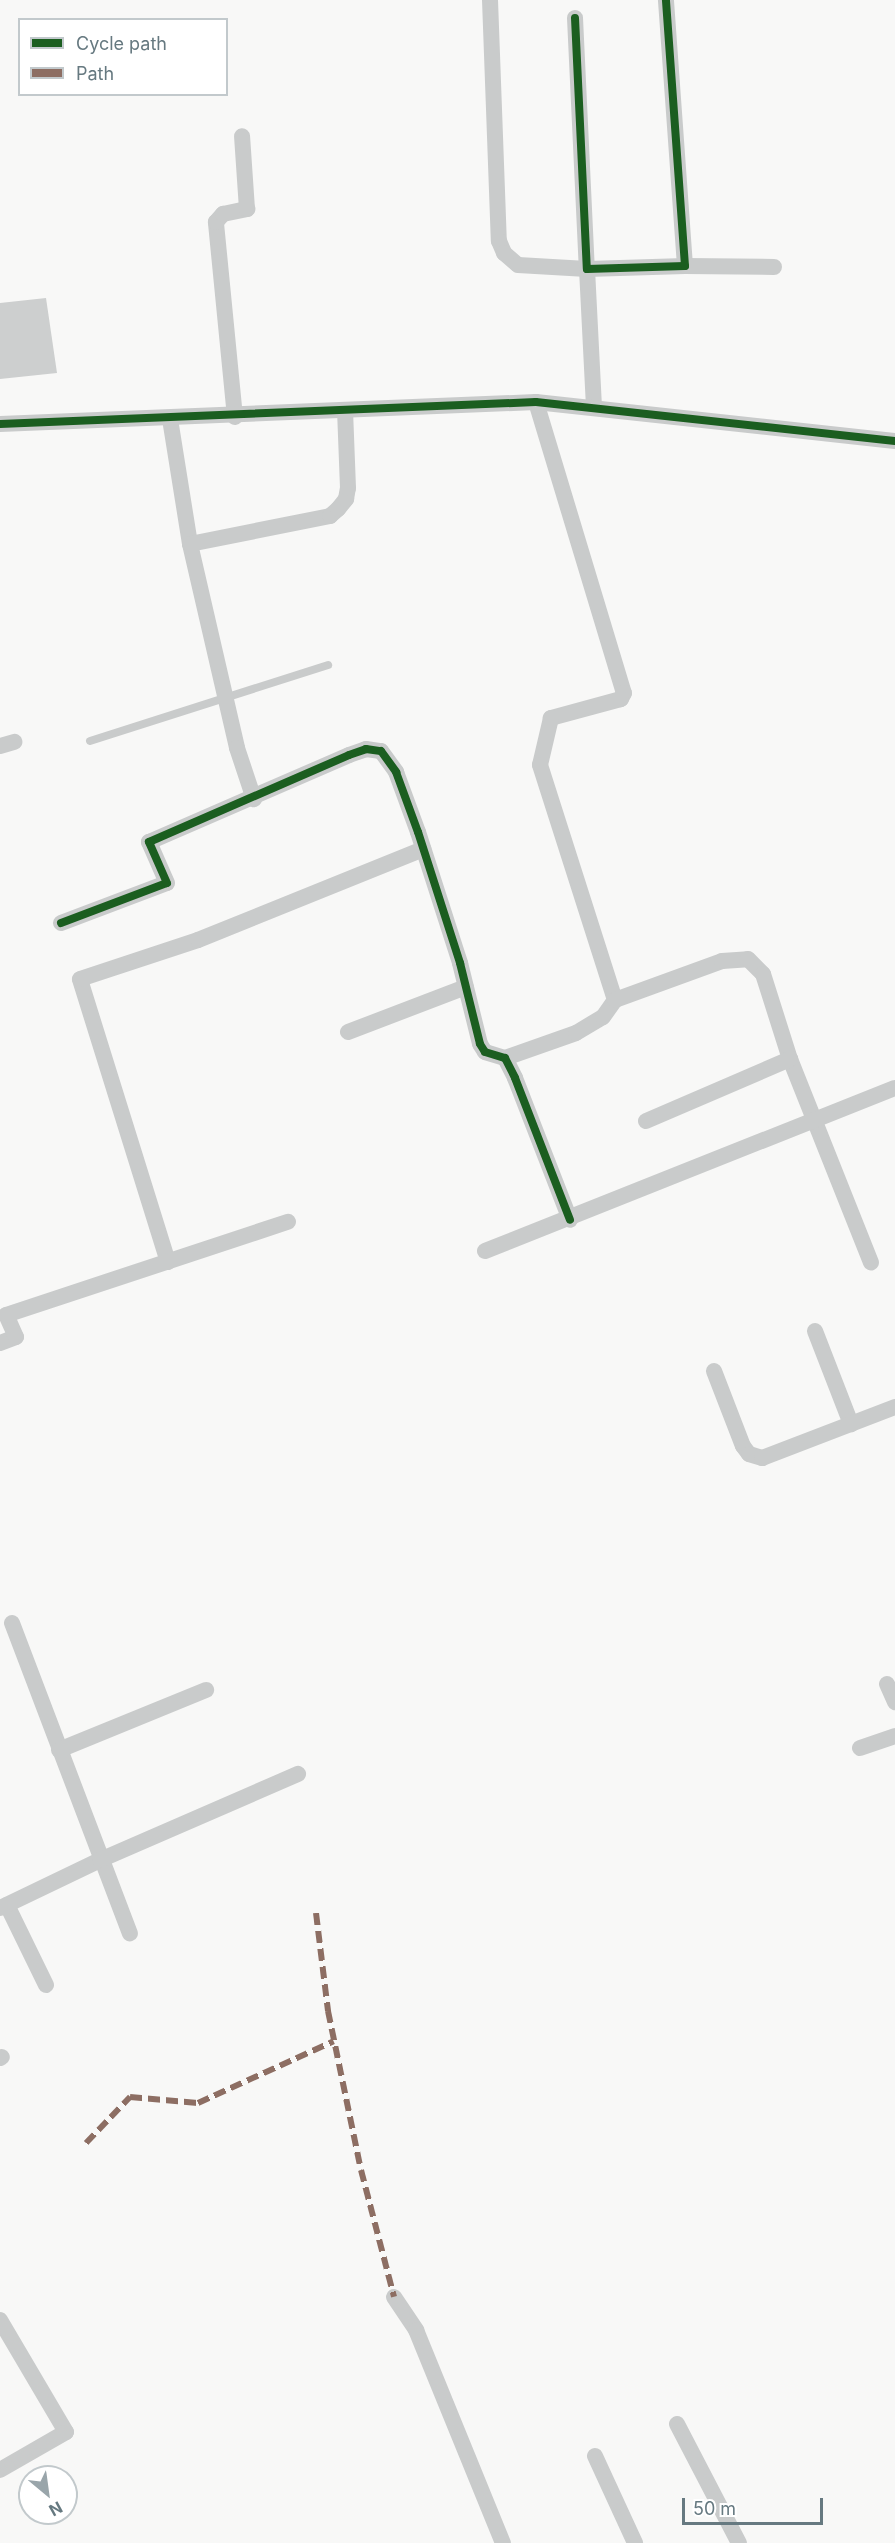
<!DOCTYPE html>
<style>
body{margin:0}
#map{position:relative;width:895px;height:2543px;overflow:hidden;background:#f8f8f7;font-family:Inter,sans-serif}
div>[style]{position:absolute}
.building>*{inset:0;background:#cdcfcf}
.lane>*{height:8px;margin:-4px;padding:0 4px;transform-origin:4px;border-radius:4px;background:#c9cbcb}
.street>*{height:16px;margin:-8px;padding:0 8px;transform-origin:8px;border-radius:8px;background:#c9cbcb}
.quiet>*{height:6px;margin-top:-3px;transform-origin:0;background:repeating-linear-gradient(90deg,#8d6e63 0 12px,transparent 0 18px)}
.cycleway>*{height:8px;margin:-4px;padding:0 4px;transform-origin:4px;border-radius:4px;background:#1b5e20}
span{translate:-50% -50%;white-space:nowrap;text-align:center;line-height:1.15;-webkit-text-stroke:6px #fff;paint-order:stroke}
.legend{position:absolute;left:18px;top:18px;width:210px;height:78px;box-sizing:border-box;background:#fff;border:2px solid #c2c9cc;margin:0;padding:8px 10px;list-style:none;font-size:18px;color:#667980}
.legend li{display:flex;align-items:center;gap:12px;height:30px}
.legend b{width:30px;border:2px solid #c2c9cc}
.north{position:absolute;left:18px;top:2465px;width:60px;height:60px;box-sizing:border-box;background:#fff;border:2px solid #c2c9cc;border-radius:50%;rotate:151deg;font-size:16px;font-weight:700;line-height:24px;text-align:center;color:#667980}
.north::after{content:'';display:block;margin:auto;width:21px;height:27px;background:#99a5aa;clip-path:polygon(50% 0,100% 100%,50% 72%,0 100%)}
.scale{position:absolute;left:682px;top:2498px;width:141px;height:27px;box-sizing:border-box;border:3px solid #667980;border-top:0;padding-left:8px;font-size:18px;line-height:21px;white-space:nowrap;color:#667980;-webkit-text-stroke:4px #fff;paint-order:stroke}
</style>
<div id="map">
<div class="building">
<div style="clip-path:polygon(46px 298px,57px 373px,0 379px,0 303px)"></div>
</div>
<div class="lane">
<div style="left:90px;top:741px;width:250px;rotate:-17.7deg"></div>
</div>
<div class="street">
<div style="left:490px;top:0;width:241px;rotate:87.9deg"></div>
<div style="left:499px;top:241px;width:13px;rotate:67deg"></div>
<div style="left:504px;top:253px;width:18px;rotate:41deg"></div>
<div style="left:518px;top:265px;width:69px;rotate:3.3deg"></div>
<div style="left:587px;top:269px;width:139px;rotate:87.1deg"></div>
<div style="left:575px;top:18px;width:251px;rotate:87.3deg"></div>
<div style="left:587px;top:269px;width:98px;rotate:-1.8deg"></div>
<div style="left:685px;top:266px;width:267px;rotate:-94.1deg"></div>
<div style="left:685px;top:266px;width:89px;rotate:0.6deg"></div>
<div style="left:536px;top:402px;width:304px;rotate:73.2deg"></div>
<div style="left:624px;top:693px;width:7px;rotate:117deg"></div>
<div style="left:621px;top:699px;width:73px;rotate:164.8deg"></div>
<div style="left:551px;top:718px;width:48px;rotate:103.2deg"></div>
<div style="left:540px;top:765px;width:247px;rotate:72.3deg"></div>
<div style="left:235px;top:417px;width:196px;rotate:-95.6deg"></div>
<div style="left:216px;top:222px;width:11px;rotate:-49deg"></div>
<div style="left:223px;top:214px;width:25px;rotate:-12deg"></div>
<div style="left:247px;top:209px;width:73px;rotate:-93.9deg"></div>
<div style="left:170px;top:419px;width:127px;rotate:80.9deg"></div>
<div style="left:190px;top:544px;width:209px;rotate:77deg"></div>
<div style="left:237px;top:748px;width:54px;rotate:71.6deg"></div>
<div style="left:0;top:424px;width:536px;rotate:-2.35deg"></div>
<div style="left:536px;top:402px;width:361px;rotate:6.2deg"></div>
<div style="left:190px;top:544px;width:143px;rotate:-11.3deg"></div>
<div style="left:330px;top:516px;width:11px;rotate:-41deg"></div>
<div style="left:338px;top:509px;width:13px;rotate:-51deg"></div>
<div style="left:346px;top:499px;width:11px;rotate:-80deg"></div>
<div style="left:348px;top:488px;width:77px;rotate:-92.2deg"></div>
<div style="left:0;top:746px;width:15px;rotate:-16deg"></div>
<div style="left:61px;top:923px;width:113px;rotate:-20.7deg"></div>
<div style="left:167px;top:883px;width:45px;rotate:-113.7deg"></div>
<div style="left:149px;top:842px;width:218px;rotate:-23.5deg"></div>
<div style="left:349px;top:755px;width:18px;rotate:-19deg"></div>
<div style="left:366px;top:749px;width:15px;rotate:8deg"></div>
<div style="left:381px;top:751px;width:26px;rotate:54deg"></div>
<div style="left:396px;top:772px;width:64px;rotate:69.9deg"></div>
<div style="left:418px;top:832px;width:138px;rotate:72.2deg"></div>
<div style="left:460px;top:963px;width:83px;rotate:76.1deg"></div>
<div style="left:480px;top:1044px;width:9px;rotate:58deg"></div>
<div style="left:485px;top:1052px;width:21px;rotate:17deg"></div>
<div style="left:505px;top:1058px;width:22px;rotate:63deg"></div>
<div style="left:515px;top:1078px;width:152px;rotate:68.8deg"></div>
<div style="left:348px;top:1032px;width:126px;rotate:-20.9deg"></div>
<div style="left:505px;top:1058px;width:75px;rotate:-19.4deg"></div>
<div style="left:576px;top:1033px;width:31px;rotate:-31deg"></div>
<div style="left:603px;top:1017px;width:21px;rotate:-55deg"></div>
<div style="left:615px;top:1000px;width:114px;rotate:-20deg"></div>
<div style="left:722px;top:961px;width:26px;rotate:-4deg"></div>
<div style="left:748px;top:959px;width:21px;rotate:45deg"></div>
<div style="left:763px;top:974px;width:89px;rotate:72.4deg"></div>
<div style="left:790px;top:1059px;width:219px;rotate:68.3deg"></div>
<div style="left:646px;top:1121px;width:157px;rotate:-23.3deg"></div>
<div style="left:485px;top:1251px;width:441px;rotate:-21.7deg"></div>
<div style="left:168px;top:1262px;width:296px;rotate:-107.3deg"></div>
<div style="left:80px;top:979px;width:124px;rotate:-18.3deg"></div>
<div style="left:198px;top:940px;width:243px;rotate:-22deg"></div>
<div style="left:815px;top:1331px;width:100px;rotate:68.8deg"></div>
<div style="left:0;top:1343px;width:17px;rotate:-21deg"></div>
<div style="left:16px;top:1337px;width:24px;rotate:-114deg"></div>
<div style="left:6px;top:1315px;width:297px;rotate:-18.3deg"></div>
<div style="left:714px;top:1371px;width:80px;rotate:68.9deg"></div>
<div style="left:743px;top:1446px;width:10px;rotate:53deg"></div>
<div style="left:749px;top:1454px;width:14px;rotate:17deg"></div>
<div style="left:762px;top:1458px;width:142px;rotate:-21deg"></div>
<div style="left:12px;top:1623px;width:332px;rotate:69.2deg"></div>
<div style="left:887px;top:1684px;width:20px;rotate:66deg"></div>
<div style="left:860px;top:1748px;width:37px;rotate:-19deg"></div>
<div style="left:59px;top:1750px;width:159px;rotate:-22.2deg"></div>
<div style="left:7px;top:1905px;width:89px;rotate:64deg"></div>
<div style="left:0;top:1908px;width:111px;rotate:-25.6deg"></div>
<div style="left:100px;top:1860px;width:216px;rotate:-23.5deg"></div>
<div style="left:0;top:2058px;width:2px;rotate:-27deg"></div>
<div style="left:394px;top:2297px;width:40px;rotate:56deg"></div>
<div style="left:416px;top:2330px;width:230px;rotate:67.8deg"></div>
<div style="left:0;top:2320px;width:130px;rotate:59.5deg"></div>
<div style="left:66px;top:2432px;width:76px;rotate:150.1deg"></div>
<div style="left:677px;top:2424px;width:134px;rotate:62.5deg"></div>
<div style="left:595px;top:2456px;width:96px;rotate:65.3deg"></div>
</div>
<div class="quiet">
<div style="left:316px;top:1913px;width:99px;rotate:83deg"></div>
<div style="left:328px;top:2011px;width:162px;rotate:78.3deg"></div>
<div style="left:361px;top:2170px;width:131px;rotate:75.4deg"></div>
<div style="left:86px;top:2143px;width:64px;rotate:-46.3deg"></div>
<div style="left:130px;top:2097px;width:68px;rotate:5deg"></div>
<div style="left:198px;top:2103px;width:149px;rotate:-24.5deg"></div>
</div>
<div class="cycleway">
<div style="left:575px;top:18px;width:251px;rotate:87.3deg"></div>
<div style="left:587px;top:269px;width:98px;rotate:-1.8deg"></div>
<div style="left:685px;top:266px;width:267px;rotate:-94.1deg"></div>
<div style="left:0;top:424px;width:536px;rotate:-2.35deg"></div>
<div style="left:536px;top:402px;width:361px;rotate:6.2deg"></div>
<div style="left:61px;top:923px;width:113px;rotate:-20.7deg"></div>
<div style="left:167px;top:883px;width:45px;rotate:-113.7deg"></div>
<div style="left:149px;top:842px;width:218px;rotate:-23.5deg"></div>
<div style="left:349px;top:755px;width:18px;rotate:-19deg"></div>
<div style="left:366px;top:749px;width:15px;rotate:8deg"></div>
<div style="left:381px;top:751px;width:26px;rotate:54deg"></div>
<div style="left:396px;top:772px;width:64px;rotate:69.9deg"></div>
<div style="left:418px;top:832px;width:138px;rotate:72.2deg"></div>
<div style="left:460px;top:963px;width:83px;rotate:76.1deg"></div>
<div style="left:480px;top:1044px;width:9px;rotate:58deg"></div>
<div style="left:485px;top:1052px;width:21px;rotate:17deg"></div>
<div style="left:505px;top:1058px;width:22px;rotate:63deg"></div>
<div style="left:515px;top:1078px;width:152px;rotate:68.8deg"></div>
</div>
<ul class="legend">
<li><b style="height:8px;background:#1b5e20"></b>Cycle path</li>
<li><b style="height:8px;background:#8d6e63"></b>Path</li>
</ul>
<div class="north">N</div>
<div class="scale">50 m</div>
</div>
